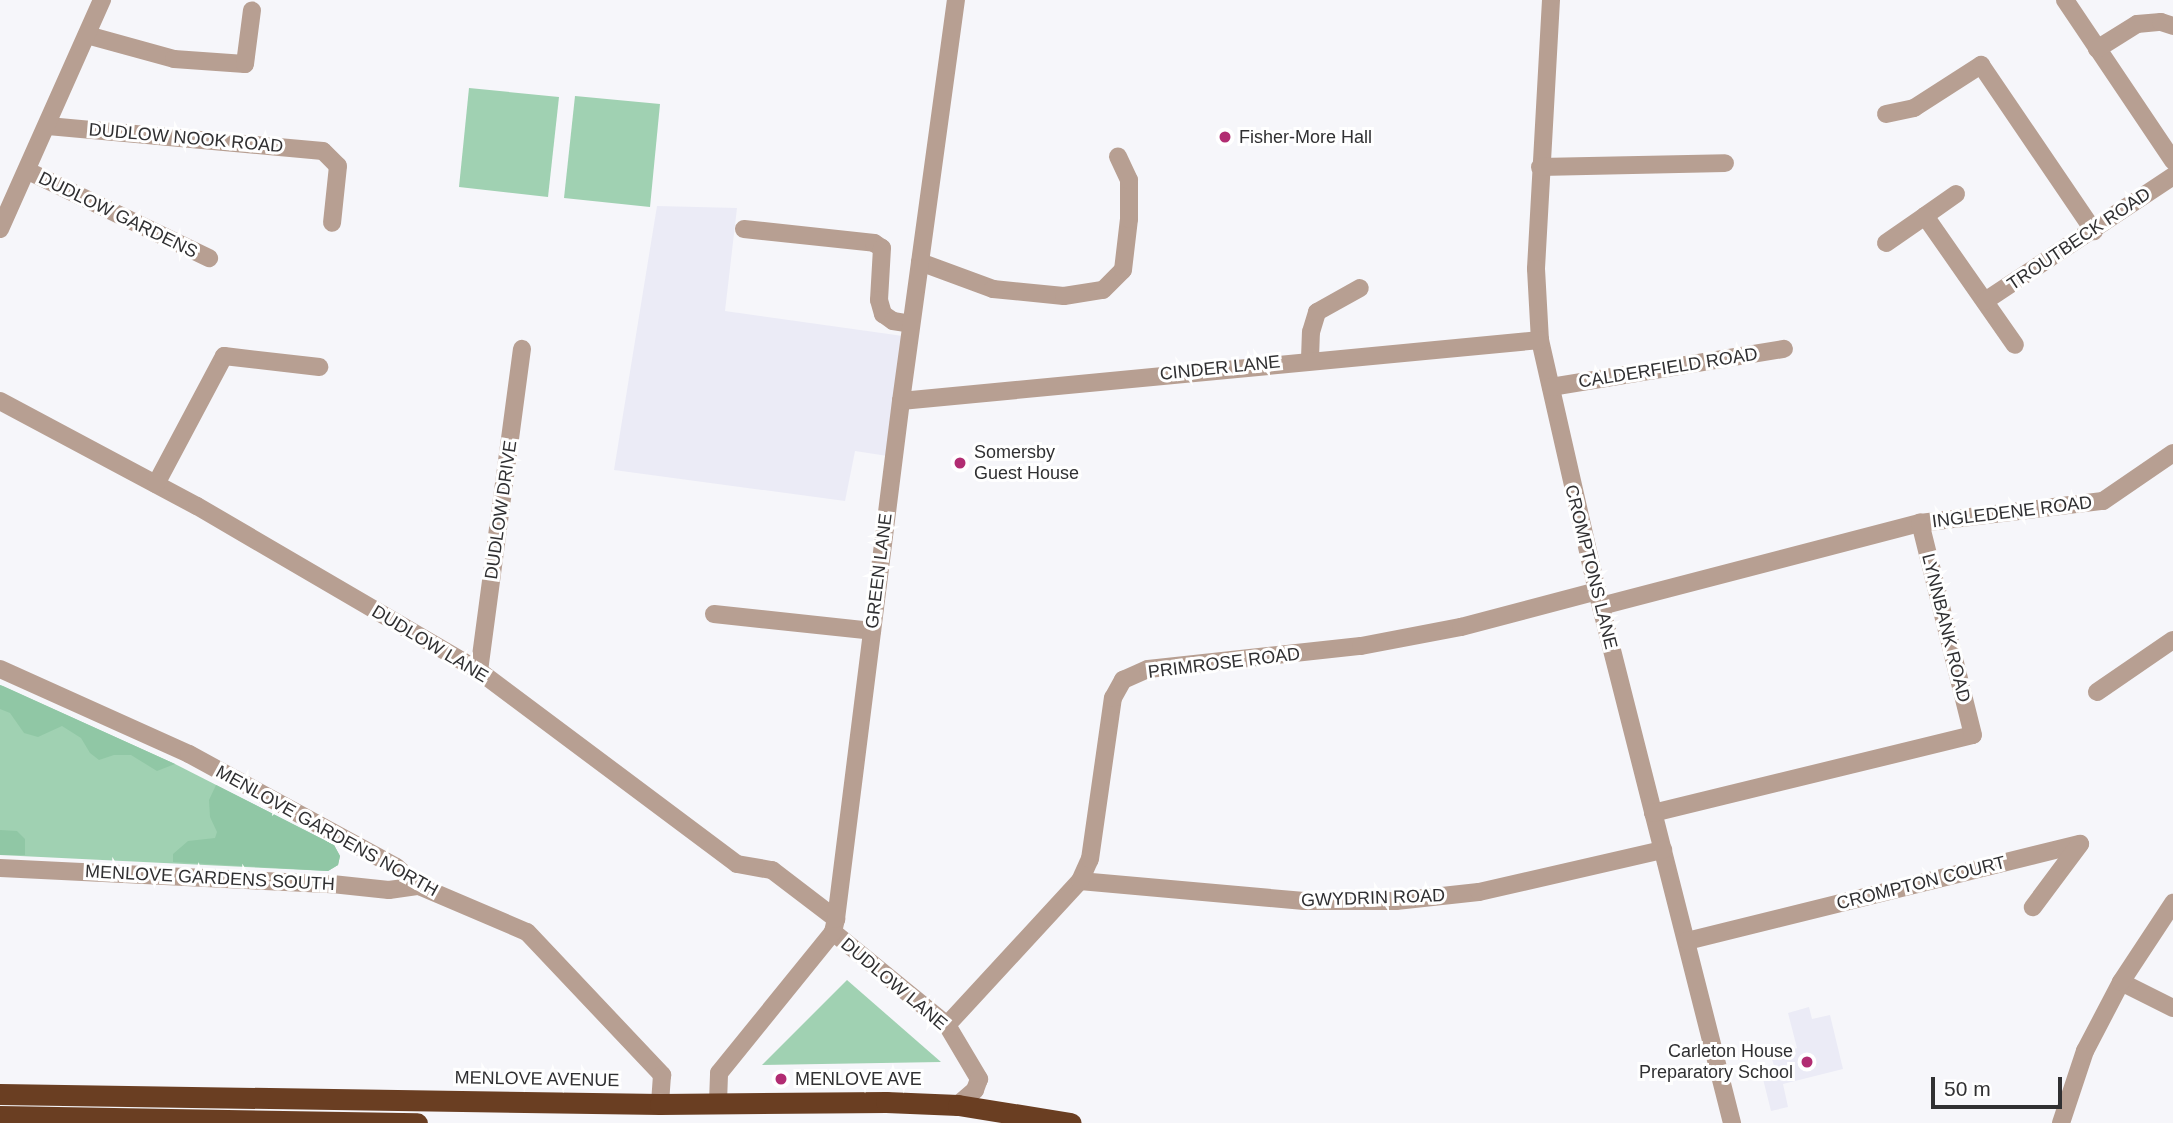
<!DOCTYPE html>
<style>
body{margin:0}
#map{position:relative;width:2173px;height:1123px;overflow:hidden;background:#f6f6fa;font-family:Arial,sans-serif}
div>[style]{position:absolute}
.built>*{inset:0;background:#ebebf6}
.green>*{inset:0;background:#a0d1b2}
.forest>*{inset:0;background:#90c7a5}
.minor>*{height:18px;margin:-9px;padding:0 9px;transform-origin:9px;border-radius:9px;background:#b79f92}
.highway>*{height:21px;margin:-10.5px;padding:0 10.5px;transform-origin:10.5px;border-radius:10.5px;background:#6a3e22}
.dots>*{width:19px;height:19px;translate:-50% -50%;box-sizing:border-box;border:4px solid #fff;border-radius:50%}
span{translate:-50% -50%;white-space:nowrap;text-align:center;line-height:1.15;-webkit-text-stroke:6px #fff;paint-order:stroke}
.poi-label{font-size:18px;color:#303032}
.left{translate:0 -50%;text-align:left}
.right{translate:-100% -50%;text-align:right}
.street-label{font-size:18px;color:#303032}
.scale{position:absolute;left:1931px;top:1077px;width:131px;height:32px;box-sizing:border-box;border:4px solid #303032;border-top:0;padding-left:9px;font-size:21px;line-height:24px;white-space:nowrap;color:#303032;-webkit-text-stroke:5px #fff;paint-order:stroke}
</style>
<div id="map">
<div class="built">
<div style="clip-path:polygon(657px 206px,737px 208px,725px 311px,910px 337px,894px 457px,855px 451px,845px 501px,614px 470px)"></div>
<div style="clip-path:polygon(1809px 1007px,1812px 1019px,1830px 1015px,1843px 1069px,1783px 1084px,1788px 1107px,1771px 1111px,1763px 1079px,1777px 1075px,1771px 1056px,1797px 1048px,1788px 1013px)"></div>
</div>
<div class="green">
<div style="clip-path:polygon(469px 88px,559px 97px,548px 197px,459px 187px)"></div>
<div style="clip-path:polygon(575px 96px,660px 104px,650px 207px,564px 198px)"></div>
<div style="clip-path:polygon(0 685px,175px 764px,334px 845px,340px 856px,338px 865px,328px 871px,0 855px)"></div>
<div style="clip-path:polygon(847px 980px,941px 1062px,762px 1065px)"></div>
</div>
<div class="forest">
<div style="clip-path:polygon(0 685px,3px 686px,175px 764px,157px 771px,131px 755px,114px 755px,99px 760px,90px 753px,81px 738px,62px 726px,38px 737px,24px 733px,10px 713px,0 709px)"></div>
<div style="clip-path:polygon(216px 785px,334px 845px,340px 856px,338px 865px,328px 871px,173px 862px,173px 854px,188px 841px,215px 838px,217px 832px,210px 817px,209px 800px)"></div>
<div style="clip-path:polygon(0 830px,17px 831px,25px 839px,25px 855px,0 855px)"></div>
</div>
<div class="minor">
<div style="left:1551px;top:0;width:269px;rotate:93.2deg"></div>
<div style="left:1536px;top:269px;width:71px;rotate:86.8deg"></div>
<div style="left:1540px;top:340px;width:257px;rotate:77.2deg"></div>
<div style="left:1597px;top:591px;width:549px;rotate:75.76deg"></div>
<div style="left:2065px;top:0;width:194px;rotate:56.1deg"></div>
<div style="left:87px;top:35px;width:90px;rotate:15.4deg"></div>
<div style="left:174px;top:59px;width:71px;rotate:4deg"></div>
<div style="left:245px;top:64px;width:54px;rotate:-82.6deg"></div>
<div style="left:2097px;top:49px;width:47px;rotate:-32deg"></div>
<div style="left:2137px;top:24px;width:24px;rotate:-5deg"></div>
<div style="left:2161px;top:22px;width:13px;rotate:18deg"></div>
<div style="left:1886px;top:114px;width:29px;rotate:-12deg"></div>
<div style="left:1914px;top:108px;width:80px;rotate:-32.7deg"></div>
<div style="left:1981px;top:65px;width:201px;rotate:55.8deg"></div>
<div style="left:48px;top:126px;width:276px;rotate:5.2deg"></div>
<div style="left:323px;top:151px;width:21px;rotate:45deg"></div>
<div style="left:338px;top:166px;width:57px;rotate:96deg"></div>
<div style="left:1540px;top:167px;width:185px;rotate:-1.2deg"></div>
<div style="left:28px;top:171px;width:201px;rotate:25.7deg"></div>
<div style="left:1956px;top:194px;width:38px;rotate:145deg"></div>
<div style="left:1925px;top:216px;width:157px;rotate:55.1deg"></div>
<div style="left:0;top:229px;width:251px;rotate:-66deg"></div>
<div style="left:744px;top:229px;width:131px;rotate:6.1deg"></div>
<div style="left:874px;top:243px;width:9px;rotate:32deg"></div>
<div style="left:882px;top:248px;width:52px;rotate:93.3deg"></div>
<div style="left:879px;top:300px;width:15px;rotate:74deg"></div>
<div style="left:883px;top:314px;width:12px;rotate:35deg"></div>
<div style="left:893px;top:321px;width:18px;rotate:9deg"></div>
<div style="left:1886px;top:243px;width:47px;rotate:-34.7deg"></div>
<div style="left:920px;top:262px;width:78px;rotate:20.3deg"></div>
<div style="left:993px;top:289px;width:71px;rotate:5.6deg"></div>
<div style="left:1064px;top:296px;width:39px;rotate:-9deg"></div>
<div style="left:1103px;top:290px;width:28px;rotate:-45deg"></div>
<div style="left:1123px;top:270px;width:51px;rotate:-83.3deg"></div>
<div style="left:1129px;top:219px;width:39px;rotate:-90deg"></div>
<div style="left:1129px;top:180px;width:26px;rotate:-115deg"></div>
<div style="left:1985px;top:301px;width:226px;rotate:-33.6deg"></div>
<div style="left:1310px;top:359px;width:27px;rotate:-88deg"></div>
<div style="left:1311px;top:332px;width:21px;rotate:-73deg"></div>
<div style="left:1317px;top:312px;width:49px;rotate:-29.2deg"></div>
<div style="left:1551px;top:387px;width:236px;rotate:-9.3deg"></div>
<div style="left:0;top:401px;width:223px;rotate:28.1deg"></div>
<div style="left:197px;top:506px;width:327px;rotate:30.3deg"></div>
<div style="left:479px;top:671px;width:322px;rotate:36.8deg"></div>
<div style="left:737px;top:864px;width:36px;rotate:10deg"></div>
<div style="left:772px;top:870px;width:81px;rotate:37.4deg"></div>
<div style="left:901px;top:401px;width:642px;rotate:-5.45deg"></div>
<div style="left:156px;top:484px;width:145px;rotate:-62deg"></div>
<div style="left:224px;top:356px;width:96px;rotate:6.6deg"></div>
<div style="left:1601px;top:606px;width:330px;rotate:-14.6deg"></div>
<div style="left:1920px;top:523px;width:184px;rotate:-6.9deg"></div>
<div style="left:2103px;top:501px;width:85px;rotate:-34.4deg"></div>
<div style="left:714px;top:614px;width:159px;rotate:6.1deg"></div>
<div style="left:0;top:669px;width:207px;rotate:24.2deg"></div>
<div style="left:189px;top:754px;width:236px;rotate:28.6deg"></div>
<div style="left:396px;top:867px;width:30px;rotate:40deg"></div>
<div style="left:419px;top:886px;width:117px;rotate:23.1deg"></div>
<div style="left:527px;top:932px;width:197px;rotate:46.6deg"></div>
<div style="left:662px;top:1075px;width:29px;rotate:94deg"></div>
<div style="left:479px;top:671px;width:325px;rotate:-82.4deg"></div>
<div style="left:2097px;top:692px;width:92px;rotate:-34.4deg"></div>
<div style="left:1653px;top:813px;width:329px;rotate:-13.7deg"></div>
<div style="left:1973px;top:735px;width:219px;rotate:-104deg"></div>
<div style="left:0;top:868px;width:332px;rotate:2.8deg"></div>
<div style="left:332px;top:884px;width:57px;rotate:6deg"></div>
<div style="left:389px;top:890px;width:30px;rotate:-8deg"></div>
<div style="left:1080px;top:881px;width:225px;rotate:5.1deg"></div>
<div style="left:1304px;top:901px;width:92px"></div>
<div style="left:1396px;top:901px;width:83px;rotate:-6.2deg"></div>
<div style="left:1479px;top:892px;width:189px;rotate:-12.9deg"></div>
<div style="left:833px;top:932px;width:147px;rotate:39.2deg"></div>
<div style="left:947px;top:1025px;width:63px;rotate:59.3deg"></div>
<div style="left:979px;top:1079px;width:12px;rotate:110deg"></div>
<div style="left:975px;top:1090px;width:23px;rotate:139deg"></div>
<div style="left:1687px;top:941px;width:405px;rotate:-13.9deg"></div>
<div style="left:2080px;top:844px;width:79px;rotate:126.7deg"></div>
<div style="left:2121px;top:982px;width:58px;rotate:26.6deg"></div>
<div style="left:947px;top:1025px;width:196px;rotate:-47.3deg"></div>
<div style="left:1080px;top:881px;width:24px;rotate:-66deg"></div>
<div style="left:1090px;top:859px;width:163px;rotate:-81.9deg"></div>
<div style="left:1113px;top:698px;width:21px;rotate:-61deg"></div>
<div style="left:1123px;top:680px;width:27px;rotate:-24deg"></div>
<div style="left:1148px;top:669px;width:214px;rotate:-6.2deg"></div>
<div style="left:1361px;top:646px;width:102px;rotate:-10.8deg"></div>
<div style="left:1461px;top:627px;width:141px;rotate:-14.8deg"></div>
<div style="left:718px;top:1103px;width:30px;rotate:-88deg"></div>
<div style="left:719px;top:1073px;width:181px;rotate:-51deg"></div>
<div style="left:833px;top:932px;width:13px;rotate:-77deg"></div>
<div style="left:836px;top:919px;width:522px;rotate:-82.85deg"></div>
<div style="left:901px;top:401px;width:405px;rotate:-82.2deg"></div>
<div style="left:2061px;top:1123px;width:76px;rotate:-71.6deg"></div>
<div style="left:2085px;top:1051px;width:78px;rotate:-62.4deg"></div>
<div style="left:2121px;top:982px;width:95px;rotate:-56.6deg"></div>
</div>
<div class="highway">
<div style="left:0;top:1094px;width:660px;rotate:0.87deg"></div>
<div style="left:660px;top:1104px;width:226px;rotate:-0.5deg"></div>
<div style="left:886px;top:1102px;width:72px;rotate:2.4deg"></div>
<div style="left:958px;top:1105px;width:114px;rotate:9.1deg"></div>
<div style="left:0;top:1116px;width:417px;rotate:1deg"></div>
</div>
<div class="dots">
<div style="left:1225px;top:137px;background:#b12c72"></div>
<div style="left:960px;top:463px;background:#b12c72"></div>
<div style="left:1807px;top:1062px;background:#b12c72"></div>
<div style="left:781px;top:1079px;background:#b12c72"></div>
</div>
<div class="poi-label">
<span class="left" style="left:1239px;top:137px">Fisher-More Hall</span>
<span class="left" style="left:974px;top:463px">Somersby<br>Guest House</span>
<span class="right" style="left:1793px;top:1062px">Carleton House<br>Preparatory School</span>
<span class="left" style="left:795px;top:1079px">MENLOVE AVE</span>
</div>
<div class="street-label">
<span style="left:186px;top:138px;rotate:5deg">DUDLOW NOOK ROAD</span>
<span style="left:118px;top:215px;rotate:26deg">DUDLOW GARDENS</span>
<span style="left:2079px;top:239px;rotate:-34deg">TROUTBECK ROAD</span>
<span style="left:1220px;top:368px;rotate:-6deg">CINDER LANE</span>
<span style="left:1668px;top:368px;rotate:-9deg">CALDERFIELD ROAD</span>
<span style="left:501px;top:510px;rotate:-82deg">DUDLOW DRIVE</span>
<span style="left:2012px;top:512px;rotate:-7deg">INGLEDENE ROAD</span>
<span style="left:1591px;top:567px;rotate:76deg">CROMPTONS LANE</span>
<span style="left:879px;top:571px;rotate:-83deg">GREEN LANE</span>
<span style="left:1946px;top:628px;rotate:76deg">LYNNBANK ROAD</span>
<span style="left:430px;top:644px;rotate:31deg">DUDLOW LANE</span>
<span style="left:1224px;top:663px;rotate:-7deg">PRIMROSE ROAD</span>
<span style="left:327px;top:831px;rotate:29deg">MENLOVE GARDENS NORTH</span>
<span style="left:210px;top:878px;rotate:3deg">MENLOVE GARDENS SOUTH</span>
<span style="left:1921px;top:883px;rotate:-14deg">CROMPTON COURT</span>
<span style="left:1373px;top:898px;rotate:-2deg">GWYDRIN ROAD</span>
<span style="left:894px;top:984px;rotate:40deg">DUDLOW LANE</span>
<span style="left:537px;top:1079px;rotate:1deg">MENLOVE AVENUE</span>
</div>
<div class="scale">50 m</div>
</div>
